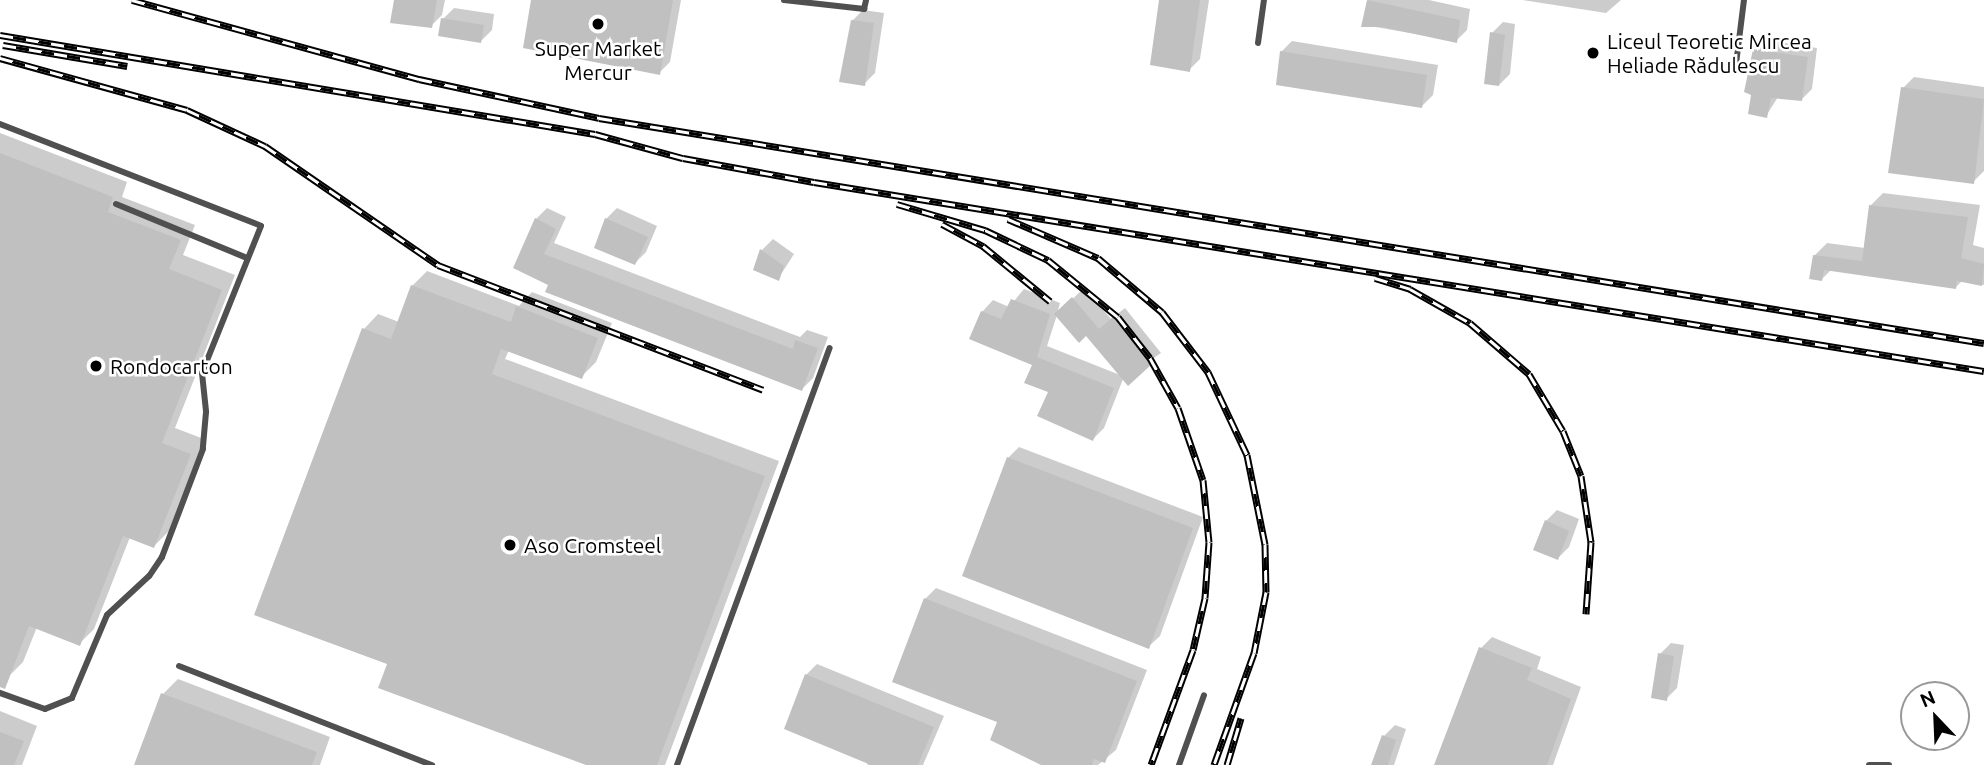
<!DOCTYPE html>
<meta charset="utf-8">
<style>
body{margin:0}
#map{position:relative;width:1984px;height:765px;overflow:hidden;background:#fff;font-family:Ubuntu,sans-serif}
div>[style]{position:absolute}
.shadow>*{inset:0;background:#0003}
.building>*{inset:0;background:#c0c0c0}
.lane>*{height:6px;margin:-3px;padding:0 3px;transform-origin:3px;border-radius:3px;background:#505050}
.rail>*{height:7px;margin-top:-3.5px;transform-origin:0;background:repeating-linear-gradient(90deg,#fff 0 13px,#000 0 26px);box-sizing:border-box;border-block:2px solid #000}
.dots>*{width:19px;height:19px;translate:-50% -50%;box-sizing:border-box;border:4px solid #fff;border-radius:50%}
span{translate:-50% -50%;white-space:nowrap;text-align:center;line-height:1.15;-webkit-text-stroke:5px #fff;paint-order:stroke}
.poi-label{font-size:21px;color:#000}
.left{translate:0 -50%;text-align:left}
.north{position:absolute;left:1900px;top:681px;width:70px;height:70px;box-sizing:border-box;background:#fff;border:2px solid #999;border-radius:50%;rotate:337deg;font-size:19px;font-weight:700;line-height:28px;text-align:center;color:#000}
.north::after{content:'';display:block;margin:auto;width:24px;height:32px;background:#000;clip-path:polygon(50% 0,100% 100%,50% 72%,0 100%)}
</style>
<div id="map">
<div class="shadow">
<div style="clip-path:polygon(396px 0,445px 0,442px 15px,431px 26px)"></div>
<div style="clip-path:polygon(533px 0,681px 0,670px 62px,659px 73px)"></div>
<div style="clip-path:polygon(1161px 0,1209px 0,1200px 59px,1189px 70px)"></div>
<div style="clip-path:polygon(1368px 0,1429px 0,1470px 9px,1467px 30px,1456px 41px,1364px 25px)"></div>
<div style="clip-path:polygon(1522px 0,1621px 0,1606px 13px)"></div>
<div style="clip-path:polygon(454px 8px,494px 14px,492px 30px,481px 41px,443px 19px)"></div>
<div style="clip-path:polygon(863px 10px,884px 13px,875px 73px,864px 84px,852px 21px)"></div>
<div style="clip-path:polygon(1503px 22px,1515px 24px,1510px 74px,1499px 85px,1492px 33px)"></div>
<div style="clip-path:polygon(1765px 40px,1817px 48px,1812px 89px,1802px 99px,1778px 97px,1766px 116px,1755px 50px)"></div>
<div style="clip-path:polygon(1292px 41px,1438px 65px,1433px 95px,1422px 106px,1281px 52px)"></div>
<div style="clip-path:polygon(1914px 77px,1984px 87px,1984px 171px,1973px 182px,1903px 88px)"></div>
<div style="clip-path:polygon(0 133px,127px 182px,122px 197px,195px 225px,183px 255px,235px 275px,175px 428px,204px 439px,169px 531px,154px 546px,130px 537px,94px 629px,80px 643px,37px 627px,23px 662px,8px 677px,0 674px)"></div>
<div style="clip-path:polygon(1883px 193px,1980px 205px,1973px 245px,1984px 248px,1984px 285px,1963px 280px,1955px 288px,1832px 269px,1822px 279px,1814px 256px,1827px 243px,1865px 248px,1871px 205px)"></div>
<div style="clip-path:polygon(547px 208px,566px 217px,554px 243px,800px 337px,807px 330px,828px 337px,813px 378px,802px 389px,550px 284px,536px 219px)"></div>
<div style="clip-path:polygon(617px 208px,657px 226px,646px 252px,635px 263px,606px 219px)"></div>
<div style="clip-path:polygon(773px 239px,794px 254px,778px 279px,755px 269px,762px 250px)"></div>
<div style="clip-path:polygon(427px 271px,519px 306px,532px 292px,612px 323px,596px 362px,581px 377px,509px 350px,505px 359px,779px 461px,665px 765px,591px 765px,389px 663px,364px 329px,378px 314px,399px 322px,412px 286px)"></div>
<div style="clip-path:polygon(evenodd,1084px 288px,1111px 319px,1125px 308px,1161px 353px,1123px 379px,1104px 428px,1093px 439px,1050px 391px,1034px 365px,982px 312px,993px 300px,1009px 307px,1024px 289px,1060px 303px,1057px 314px,1084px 288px,1057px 315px,1087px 333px,1120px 375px,1047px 346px,1057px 315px)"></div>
<div style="clip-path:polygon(1019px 447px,1203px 517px,1160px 636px,1148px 647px,1008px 458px)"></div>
<div style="clip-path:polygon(1557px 510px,1579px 519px,1569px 547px,1558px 558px,1546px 521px)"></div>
<div style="clip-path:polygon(936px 588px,1147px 670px,1116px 750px,1098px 765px,1046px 765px,992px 739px,1000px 721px,925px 599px)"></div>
<div style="clip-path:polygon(1492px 637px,1541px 657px,1537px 669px,1581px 687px,1553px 765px,1436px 765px,1481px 648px)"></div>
<div style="clip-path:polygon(1671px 643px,1684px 645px,1677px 688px,1666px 699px,1660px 654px)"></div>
<div style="clip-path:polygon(817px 664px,944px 716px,923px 765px,868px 765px,806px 675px)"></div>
<div style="clip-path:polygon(178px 679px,330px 737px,320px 765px,136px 765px,163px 694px)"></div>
<div style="clip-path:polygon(0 711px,37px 726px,22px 765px,0 765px)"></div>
<div style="clip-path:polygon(1395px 725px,1406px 729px,1394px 765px,1373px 765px,1384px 736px)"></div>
</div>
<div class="building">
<div style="clip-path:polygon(394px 0,437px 0,432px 28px,390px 23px)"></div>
<div style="clip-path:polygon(531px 0,673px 0,660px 75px,523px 48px)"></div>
<div style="clip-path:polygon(1159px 0,1200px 0,1190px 72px,1150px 65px)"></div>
<div style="clip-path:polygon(1367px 0,1460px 20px,1457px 43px,1382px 27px,1361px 27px)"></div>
<div style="clip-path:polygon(441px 18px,484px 25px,481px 43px,438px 36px)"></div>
<div style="clip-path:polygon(851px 20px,874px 23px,865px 86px,839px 82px)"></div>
<div style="clip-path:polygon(1490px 32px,1505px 35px,1499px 86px,1484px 84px)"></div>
<div style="clip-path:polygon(1753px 49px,1808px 57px,1802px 101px,1771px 98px,1767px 118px,1748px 114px,1751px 95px,1744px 92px)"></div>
<div style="clip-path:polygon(1280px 51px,1427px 75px,1422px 108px,1276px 85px)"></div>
<div style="clip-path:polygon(1901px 87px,1984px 99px,1974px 184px,1888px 173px)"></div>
<div style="clip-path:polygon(0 153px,113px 197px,108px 212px,181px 240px,169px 269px,222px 290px,162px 443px,191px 454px,154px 548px,123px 536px,80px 646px,29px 626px,5px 689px,0 687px)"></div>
<div style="clip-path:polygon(1869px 205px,1968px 217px,1961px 258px,1984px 264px,1982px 286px,1957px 281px,1956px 289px,1824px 270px,1822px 281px,1809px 279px,1813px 255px,1862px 261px)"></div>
<div style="clip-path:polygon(535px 218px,556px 229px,544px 254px,793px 349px,795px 340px,818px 348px,802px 391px,545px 292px,548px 285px,513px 268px)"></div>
<div style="clip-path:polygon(605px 218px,648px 237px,635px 265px,594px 248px)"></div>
<div style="clip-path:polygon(760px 249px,784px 266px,779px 281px,753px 270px)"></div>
<div style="clip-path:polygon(411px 285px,511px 322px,516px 306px,598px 338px,582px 379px,501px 349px,492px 374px,765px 476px,657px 765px,586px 765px,378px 688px,387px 664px,254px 615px,362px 328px,391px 339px)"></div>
<div style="clip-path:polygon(1072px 297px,1099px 329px,1113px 317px,1151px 365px,1128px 386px,1086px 336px,1079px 343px,1054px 314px)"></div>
<div style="clip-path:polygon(1011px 299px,1050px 314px,1037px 357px,1114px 388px,1093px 441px,1037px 416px,1048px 392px,1024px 383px,1032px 365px,969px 339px,981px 311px,1001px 319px)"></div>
<div style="clip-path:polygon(1007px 457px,1193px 528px,1149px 649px,962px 576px)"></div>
<div style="clip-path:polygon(1545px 520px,1569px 531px,1558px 560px,1533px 550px)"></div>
<div style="clip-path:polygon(924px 598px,1137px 681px,1105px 763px,1094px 759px,1092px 765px,1041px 765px,990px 740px,997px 722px,892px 682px)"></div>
<div style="clip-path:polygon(1479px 647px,1532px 668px,1527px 680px,1571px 699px,1547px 765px,1434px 765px)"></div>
<div style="clip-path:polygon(1658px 653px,1674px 656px,1667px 701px,1651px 698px)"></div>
<div style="clip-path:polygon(805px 674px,934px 727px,918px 765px,871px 765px,784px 729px)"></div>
<div style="clip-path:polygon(161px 693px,317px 752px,312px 765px,134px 765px)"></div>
<div style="clip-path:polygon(0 732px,24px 741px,14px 765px,0 765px)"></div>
<div style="clip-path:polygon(1382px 735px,1396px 740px,1388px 765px,1371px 765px)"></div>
</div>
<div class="lane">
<div style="left:784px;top:0;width:81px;rotate:6.4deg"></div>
<div style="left:864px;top:9px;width:9px;rotate:-77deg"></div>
<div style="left:1258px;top:43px;width:43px;rotate:-82.1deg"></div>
<div style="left:1735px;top:72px;width:73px;rotate:-82.9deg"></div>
<div style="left:0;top:124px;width:280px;rotate:21.3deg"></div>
<div style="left:261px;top:226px;width:158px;rotate:111.9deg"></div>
<div style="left:202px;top:373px;width:39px;rotate:84deg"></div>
<div style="left:206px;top:412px;width:37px;rotate:95deg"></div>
<div style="left:203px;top:449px;width:116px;rotate:110.8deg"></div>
<div style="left:162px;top:557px;width:23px;rotate:124deg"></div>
<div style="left:149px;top:576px;width:57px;rotate:137.1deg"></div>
<div style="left:107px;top:615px;width:90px;rotate:112.9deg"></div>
<div style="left:72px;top:698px;width:29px;rotate:158deg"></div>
<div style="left:45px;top:709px;width:48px;rotate:-160.4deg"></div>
<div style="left:116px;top:204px;width:142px;rotate:22.4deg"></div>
<div style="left:179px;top:666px;width:272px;rotate:21.4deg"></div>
<div style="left:677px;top:765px;width:444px;rotate:-69.9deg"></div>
<div style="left:1179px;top:765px;width:74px;rotate:-70.3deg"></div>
<div style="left:1869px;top:765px;width:20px"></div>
</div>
<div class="rail">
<div style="left:132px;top:0;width:298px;rotate:15.4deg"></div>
<div style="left:419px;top:79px;width:184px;rotate:12.2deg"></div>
<div style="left:599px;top:118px;width:1403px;rotate:9.23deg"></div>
<div style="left:0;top:35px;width:603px;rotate:9.45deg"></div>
<div style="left:595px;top:134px;width:91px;rotate:15.3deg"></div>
<div style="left:683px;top:158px;width:133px;rotate:10.4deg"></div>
<div style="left:814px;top:182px;width:1185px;rotate:9.18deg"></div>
<div style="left:3px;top:45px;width:126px;rotate:9.6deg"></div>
<div style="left:0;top:58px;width:194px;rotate:15.5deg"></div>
<div style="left:187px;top:110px;width:86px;rotate:24.8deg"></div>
<div style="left:265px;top:146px;width:210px;rotate:34.5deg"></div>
<div style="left:438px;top:265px;width:348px;rotate:21deg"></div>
<div style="left:897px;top:204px;width:92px;rotate:16.5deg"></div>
<div style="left:985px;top:230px;width:70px;rotate:25.5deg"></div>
<div style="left:1048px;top:260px;width:90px;rotate:39.2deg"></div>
<div style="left:1118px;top:317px;width:52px;rotate:52deg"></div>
<div style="left:1150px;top:358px;width:57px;rotate:60.8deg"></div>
<div style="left:1178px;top:408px;width:76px;rotate:70.9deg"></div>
<div style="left:1203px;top:480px;width:62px;rotate:84.5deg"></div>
<div style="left:1209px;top:542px;width:56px;rotate:94.1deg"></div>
<div style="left:1205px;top:598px;width:53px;rotate:103deg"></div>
<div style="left:1193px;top:650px;width:122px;rotate:110.1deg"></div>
<div style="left:1008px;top:219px;width:98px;rotate:23.4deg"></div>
<div style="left:1098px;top:258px;width:84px;rotate:40.2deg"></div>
<div style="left:1162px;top:312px;width:76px;rotate:52.5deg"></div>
<div style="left:1208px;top:372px;width:92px;rotate:64.8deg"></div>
<div style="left:1247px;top:455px;width:91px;rotate:78.6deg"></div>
<div style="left:1265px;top:544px;width:48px;rotate:88.8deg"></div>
<div style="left:1266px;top:592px;width:62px;rotate:101.1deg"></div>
<div style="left:1254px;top:653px;width:119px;rotate:109.7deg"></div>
<div style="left:942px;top:224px;width:47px;rotate:28.2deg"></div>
<div style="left:983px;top:246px;width:87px;rotate:39.4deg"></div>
<div style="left:1375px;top:278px;width:37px;rotate:17deg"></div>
<div style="left:1410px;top:289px;width:69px;rotate:29.5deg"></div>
<div style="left:1470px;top:323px;width:78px;rotate:40.8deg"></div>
<div style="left:1529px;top:374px;width:66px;rotate:59.2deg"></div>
<div style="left:1563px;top:431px;width:48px;rotate:68.2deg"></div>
<div style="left:1581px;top:476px;width:67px;rotate:81.4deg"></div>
<div style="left:1591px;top:542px;width:72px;rotate:94deg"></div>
<div style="left:1227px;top:765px;width:49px;rotate:-73.4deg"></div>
</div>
<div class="dots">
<div style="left:598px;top:24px;background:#000"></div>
<div style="left:1593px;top:53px;background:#000"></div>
<div style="left:96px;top:366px;background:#000"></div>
<div style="left:510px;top:545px;background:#000"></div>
</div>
<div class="poi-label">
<span class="left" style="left:1607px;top:53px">Liceul Teoretic Mircea<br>Heliade Rădulescu</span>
<span style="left:598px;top:60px">Super Market<br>Mercur</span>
<span class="left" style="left:110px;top:366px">Rondocarton</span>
<span class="left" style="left:524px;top:545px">Aso Cromsteel</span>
</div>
<div class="north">N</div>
</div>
